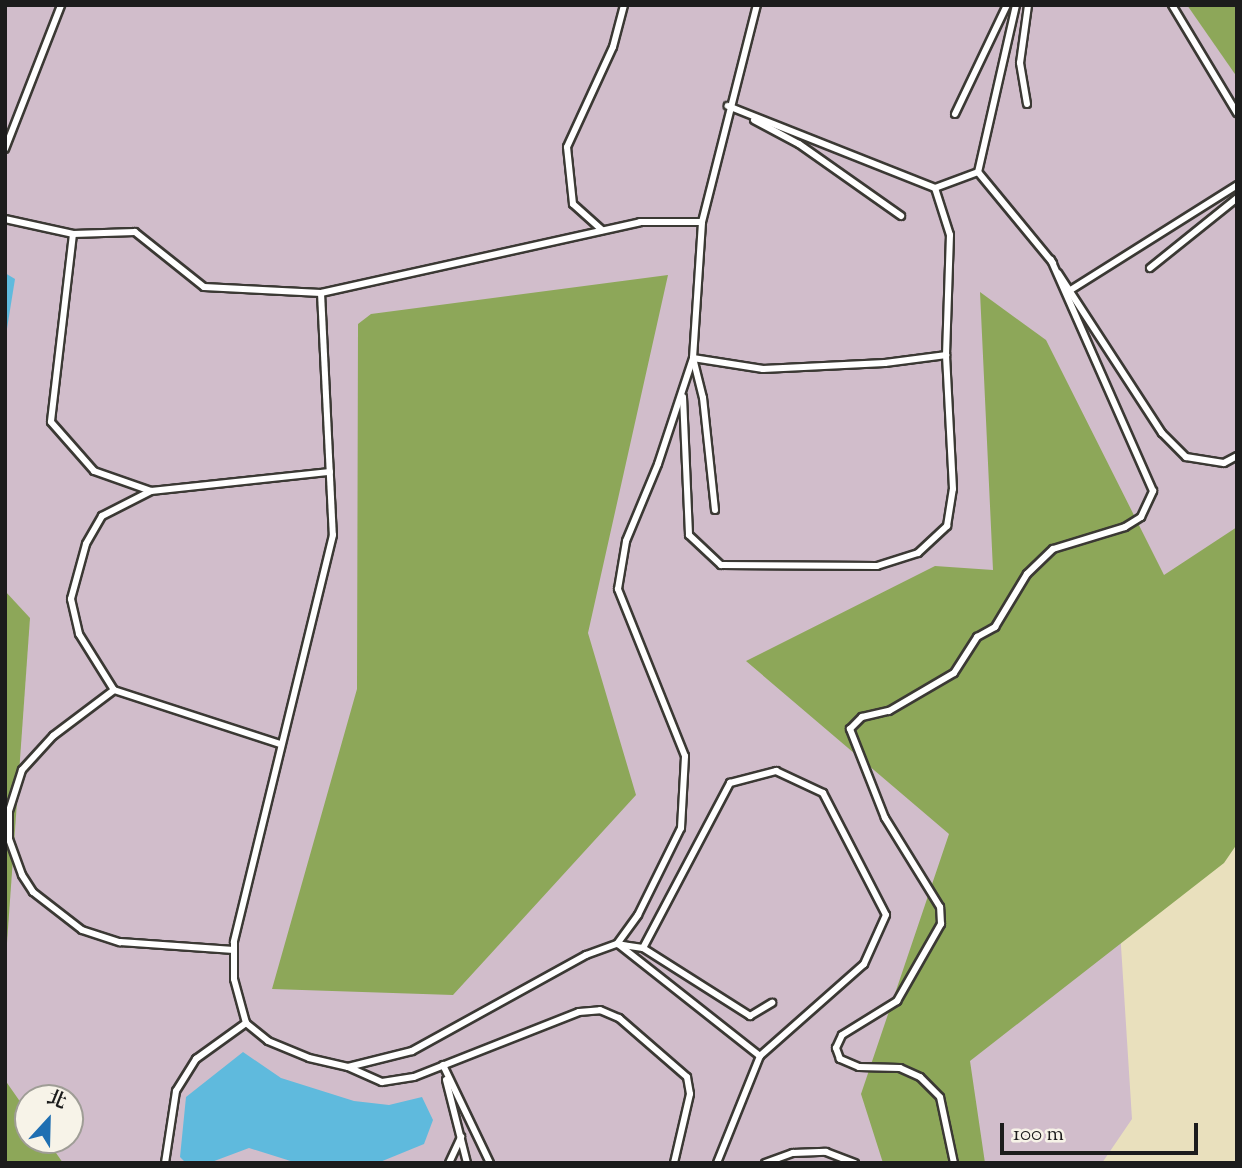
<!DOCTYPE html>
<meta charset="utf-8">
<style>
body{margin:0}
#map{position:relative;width:1242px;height:1168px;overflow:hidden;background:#e9e0bd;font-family:"Sorts Mill Goudy","Noto Serif TC",serif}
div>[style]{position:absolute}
.industrial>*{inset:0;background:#d1bdcb}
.forest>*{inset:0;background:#8da759}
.water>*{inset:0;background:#5fbadd}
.roads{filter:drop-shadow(2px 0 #3b3934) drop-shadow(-2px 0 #3b3934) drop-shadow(0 2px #3b3934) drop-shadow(0 -2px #3b3934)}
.service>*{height:6px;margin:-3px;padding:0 3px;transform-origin:3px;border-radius:3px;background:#fff}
span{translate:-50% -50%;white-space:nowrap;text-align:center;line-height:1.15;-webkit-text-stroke:5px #f7f3e8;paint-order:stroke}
.frame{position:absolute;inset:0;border:7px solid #1c1c1c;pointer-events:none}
.north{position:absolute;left:14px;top:1084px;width:70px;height:70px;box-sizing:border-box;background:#f7f3e8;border:2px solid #9f9d96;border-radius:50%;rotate:22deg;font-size:19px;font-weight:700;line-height:28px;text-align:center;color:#1c1c1c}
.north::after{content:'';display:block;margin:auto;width:24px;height:32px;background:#1f6fb2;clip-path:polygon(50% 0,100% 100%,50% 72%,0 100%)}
.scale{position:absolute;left:1000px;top:1123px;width:198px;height:32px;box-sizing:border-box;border:4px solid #1c1c1c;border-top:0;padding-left:9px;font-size:21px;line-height:24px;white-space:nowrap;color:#1c1c1c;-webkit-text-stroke:5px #f7f3e8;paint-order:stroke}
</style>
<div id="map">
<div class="industrial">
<div style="clip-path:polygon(evenodd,5px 5px,1237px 5px,1237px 622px,1108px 741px,1132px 1119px,1102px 1163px,5px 1163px,5px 5px,28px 1098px,70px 1098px,70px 1140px,28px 1140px,28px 1098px)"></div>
</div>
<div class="forest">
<div style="clip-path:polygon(1187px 5px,1237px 5px,1237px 77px)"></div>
<div style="clip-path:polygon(668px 275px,588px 633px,636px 795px,453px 995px,272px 989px,357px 689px,358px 324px,371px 314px)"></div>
<div style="clip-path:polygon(980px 292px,1046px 340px,1164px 575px,1237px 527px,1237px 844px,1224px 863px,970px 1061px,985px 1163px,883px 1163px,861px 1094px,949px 834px,746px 661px,935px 566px,993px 570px)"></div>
<div style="clip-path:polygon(5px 591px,30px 618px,5px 971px)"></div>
<div style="clip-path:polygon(5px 1080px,28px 1113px,28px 1140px,47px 1140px,63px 1163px,5px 1163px)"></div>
</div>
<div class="water">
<div style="clip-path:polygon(5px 273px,15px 279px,5px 341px)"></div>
<div style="clip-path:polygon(243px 1052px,281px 1078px,354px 1101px,389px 1105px,422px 1097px,433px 1120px,424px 1144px,380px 1162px,297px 1163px,249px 1148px,209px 1163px,186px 1163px,180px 1157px,186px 1097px)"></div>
</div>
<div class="roads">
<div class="service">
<div style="left:1016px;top:5px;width:171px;rotate:102.8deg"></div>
<div style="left:978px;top:172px;width:118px;rotate:50.5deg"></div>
<div style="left:1172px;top:5px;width:126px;rotate:59deg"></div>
<div style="left:1027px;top:104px;width:42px;rotate:-99.7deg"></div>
<div style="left:1020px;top:63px;width:59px;rotate:-82.1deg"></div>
<div style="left:955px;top:114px;width:121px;rotate:-64.5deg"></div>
<div style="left:754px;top:120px;width:51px;rotate:28.1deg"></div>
<div style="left:799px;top:144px;width:125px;rotate:35.2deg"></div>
<div style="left:5px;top:149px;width:155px;rotate:-68.7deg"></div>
<div style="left:935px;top:188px;width:46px;rotate:-20.4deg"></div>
<div style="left:5px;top:219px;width:70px;rotate:12.4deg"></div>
<div style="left:73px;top:234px;width:62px;rotate:-1.8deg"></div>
<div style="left:135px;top:232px;width:88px;rotate:38.6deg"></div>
<div style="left:204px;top:287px;width:117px;rotate:2.9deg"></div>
<div style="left:321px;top:293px;width:242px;rotate:87.2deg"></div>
<div style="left:333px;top:535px;width:419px;rotate:103.7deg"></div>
<div style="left:234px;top:942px;width:37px;rotate:90deg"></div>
<div style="left:234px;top:979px;width:46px;rotate:74.7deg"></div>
<div style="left:246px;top:1023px;width:28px;rotate:39deg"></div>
<div style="left:268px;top:1041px;width:44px;rotate:22.5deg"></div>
<div style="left:309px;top:1058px;width:40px;rotate:13deg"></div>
<div style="left:348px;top:1067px;width:66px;rotate:-14deg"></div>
<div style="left:412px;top:1051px;width:199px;rotate:-28.9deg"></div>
<div style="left:586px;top:955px;width:33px;rotate:-20deg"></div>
<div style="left:617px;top:944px;width:36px;rotate:-54deg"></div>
<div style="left:638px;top:915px;width:97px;rotate:-63.7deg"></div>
<div style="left:681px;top:828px;width:72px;rotate:-86.8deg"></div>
<div style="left:685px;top:756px;width:180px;rotate:-111.9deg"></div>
<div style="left:618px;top:589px;width:49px;rotate:-80.5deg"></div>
<div style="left:626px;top:541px;width:83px;rotate:-67.4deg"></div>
<div style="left:658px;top:464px;width:112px;rotate:-71.7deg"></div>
<div style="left:693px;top:358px;width:136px;rotate:-86.2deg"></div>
<div style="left:702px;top:222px;width:224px;rotate:-75.8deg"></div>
<div style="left:602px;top:230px;width:39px;rotate:-138deg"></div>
<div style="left:573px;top:204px;width:57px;rotate:-96deg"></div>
<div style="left:567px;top:147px;width:110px;rotate:-65.3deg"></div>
<div style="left:613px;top:47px;width:43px;rotate:-75.3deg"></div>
<div style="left:73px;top:234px;width:189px;rotate:96.7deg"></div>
<div style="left:51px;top:422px;width:65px;rotate:48.7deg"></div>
<div style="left:94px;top:471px;width:60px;rotate:19.3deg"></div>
<div style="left:151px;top:491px;width:180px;rotate:-6.1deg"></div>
<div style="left:1150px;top:268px;width:112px;rotate:-38.8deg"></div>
<div style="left:1058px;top:273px;width:191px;rotate:57deg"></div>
<div style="left:1162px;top:433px;width:34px;rotate:45deg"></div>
<div style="left:1186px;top:457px;width:38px;rotate:9deg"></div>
<div style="left:1224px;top:463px;width:15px;rotate:-28deg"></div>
<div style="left:1069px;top:291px;width:199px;rotate:-32.2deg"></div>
<div style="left:321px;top:293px;width:327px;rotate:-12.5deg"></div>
<div style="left:640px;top:222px;width:62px"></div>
<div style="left:683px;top:397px;width:138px;rotate:87.5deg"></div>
<div style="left:689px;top:535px;width:44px;rotate:43.2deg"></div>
<div style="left:721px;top:565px;width:156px;rotate:0.4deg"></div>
<div style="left:877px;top:566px;width:43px;rotate:-17.6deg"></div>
<div style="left:918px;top:553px;width:40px;rotate:-43deg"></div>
<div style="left:947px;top:526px;width:37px;rotate:-81deg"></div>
<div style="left:953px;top:489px;width:134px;rotate:-93deg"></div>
<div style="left:946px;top:355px;width:120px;rotate:-88.1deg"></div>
<div style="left:950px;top:235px;width:49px;rotate:-107.7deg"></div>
<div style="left:935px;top:188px;width:223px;rotate:-158.4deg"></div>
<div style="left:151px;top:491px;width:55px;rotate:153deg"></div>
<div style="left:102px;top:516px;width:32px;rotate:120deg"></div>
<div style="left:86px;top:544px;width:57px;rotate:105.3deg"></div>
<div style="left:71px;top:599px;width:36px;rotate:77deg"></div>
<div style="left:79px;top:634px;width:66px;rotate:58deg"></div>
<div style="left:114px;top:690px;width:175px;rotate:18deg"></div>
<div style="left:715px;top:510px;width:113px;rotate:-96.1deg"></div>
<div style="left:703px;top:398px;width:41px;rotate:-104deg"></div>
<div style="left:693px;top:358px;width:71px;rotate:8.9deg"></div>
<div style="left:763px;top:369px;width:122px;rotate:-2.8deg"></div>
<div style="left:885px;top:363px;width:62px;rotate:-7.5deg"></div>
<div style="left:114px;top:690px;width:76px;rotate:143deg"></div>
<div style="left:53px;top:736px;width:46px;rotate:132.4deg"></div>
<div style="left:22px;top:770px;width:43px;rotate:107.6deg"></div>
<div style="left:9px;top:811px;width:28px;rotate:90deg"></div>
<div style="left:9px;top:839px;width:38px;rotate:70deg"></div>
<div style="left:22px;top:875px;width:20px;rotate:57deg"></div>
<div style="left:33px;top:892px;width:62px;rotate:37.8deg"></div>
<div style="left:82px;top:930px;width:40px;rotate:18deg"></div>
<div style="left:120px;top:942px;width:114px;rotate:4deg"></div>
<div style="left:617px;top:944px;width:26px;rotate:9deg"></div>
<div style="left:643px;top:948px;width:187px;rotate:-62.2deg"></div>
<div style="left:730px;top:783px;width:48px;rotate:-14.6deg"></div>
<div style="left:776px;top:771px;width:52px;rotate:25.1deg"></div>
<div style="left:823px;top:793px;width:137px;rotate:62.7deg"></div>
<div style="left:886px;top:915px;width:54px;rotate:114.2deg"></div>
<div style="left:864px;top:964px;width:139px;rotate:138.5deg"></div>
<div style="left:618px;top:944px;width:181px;rotate:38.3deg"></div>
<div style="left:760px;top:1056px;width:115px;rotate:111.9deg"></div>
<div style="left:643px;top:948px;width:127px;rotate:32.4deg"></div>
<div style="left:750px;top:1016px;width:26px;rotate:-31deg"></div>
<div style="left:443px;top:1065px;width:109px;rotate:64.4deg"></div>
<div style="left:348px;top:1067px;width:37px;rotate:24deg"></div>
<div style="left:382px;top:1082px;width:32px;rotate:-9deg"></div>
<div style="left:414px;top:1077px;width:177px;rotate:-21.5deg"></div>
<div style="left:579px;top:1012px;width:21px;rotate:-5deg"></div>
<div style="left:600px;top:1010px;width:21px;rotate:23deg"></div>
<div style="left:619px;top:1018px;width:90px;rotate:40.9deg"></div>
<div style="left:687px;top:1077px;width:17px;rotate:80deg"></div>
<div style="left:690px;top:1094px;width:71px;rotate:103.1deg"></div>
<div style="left:446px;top:1080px;width:86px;rotate:75.8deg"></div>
<div style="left:165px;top:1163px;width:73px;rotate:-81.3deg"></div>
<div style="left:176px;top:1091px;width:38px;rotate:-58deg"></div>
<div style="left:196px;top:1059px;width:62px;rotate:-35.8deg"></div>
<div style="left:449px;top:1163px;width:29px;rotate:-65deg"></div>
<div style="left:765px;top:1163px;width:30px;rotate:-20deg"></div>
<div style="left:793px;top:1153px;width:33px;rotate:-2deg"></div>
<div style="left:826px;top:1152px;width:31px;rotate:21deg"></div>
<div style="left:954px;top:1163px;width:67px;rotate:-102deg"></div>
<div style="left:940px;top:1097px;width:28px;rotate:-135deg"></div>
<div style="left:920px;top:1077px;width:22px;rotate:-156deg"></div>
<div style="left:900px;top:1068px;width:41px;rotate:-178.6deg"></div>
<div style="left:859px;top:1067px;width:21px;rotate:-157deg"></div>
<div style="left:840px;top:1059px;width:12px;rotate:-110deg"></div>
<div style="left:836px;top:1048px;width:14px;rotate:-65deg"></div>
<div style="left:842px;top:1035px;width:65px;rotate:-31.7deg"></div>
<div style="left:897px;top:1001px;width:89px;rotate:-60.3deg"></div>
<div style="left:941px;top:924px;width:17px;rotate:-93deg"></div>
<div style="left:940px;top:907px;width:105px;rotate:-121.7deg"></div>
<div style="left:885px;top:818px;width:96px;rotate:-111.5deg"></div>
<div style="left:850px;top:729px;width:17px;rotate:-45deg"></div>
<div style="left:862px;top:717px;width:28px;rotate:-13deg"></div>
<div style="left:889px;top:711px;width:75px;rotate:-30.3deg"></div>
<div style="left:954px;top:673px;width:43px;rotate:-57.4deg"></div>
<div style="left:977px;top:637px;width:21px;rotate:-29deg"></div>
<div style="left:995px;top:627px;width:62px;rotate:-58.9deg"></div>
<div style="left:1027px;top:574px;width:36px;rotate:-44deg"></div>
<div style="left:1053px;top:549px;width:75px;rotate:-17deg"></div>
<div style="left:1125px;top:527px;width:19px;rotate:-32deg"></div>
<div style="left:1141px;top:517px;width:29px;rotate:-65deg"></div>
<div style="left:1153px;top:491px;width:253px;rotate:-113.8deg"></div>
</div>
</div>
<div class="frame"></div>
<div class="north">北</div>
<div class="scale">100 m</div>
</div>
